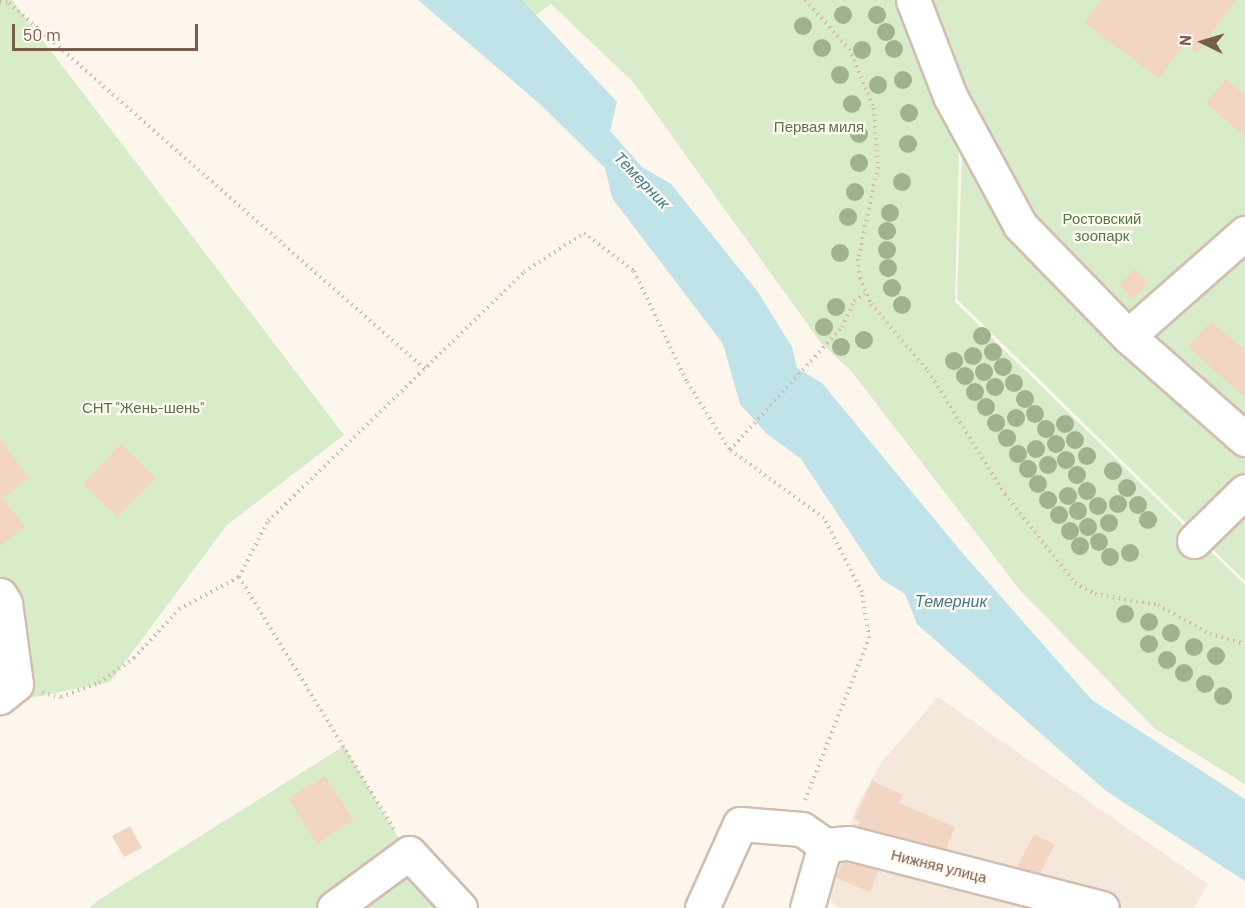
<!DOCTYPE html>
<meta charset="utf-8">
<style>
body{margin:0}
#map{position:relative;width:1245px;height:908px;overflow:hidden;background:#fdf6ec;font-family:Barlow,sans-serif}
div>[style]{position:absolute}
.residential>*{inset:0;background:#f5e8da}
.green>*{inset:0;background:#d8ecc9}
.water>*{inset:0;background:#bfe3e8}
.building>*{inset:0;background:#f3d5c3}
.path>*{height:4px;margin-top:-2px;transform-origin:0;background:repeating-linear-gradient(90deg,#d9b8a5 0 1.5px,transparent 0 6px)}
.roads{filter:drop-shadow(2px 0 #d1beb0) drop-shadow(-2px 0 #d1beb0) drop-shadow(0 2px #d1beb0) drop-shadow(0 -2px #d1beb0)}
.minor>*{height:33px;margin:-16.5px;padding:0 16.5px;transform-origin:16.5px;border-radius:16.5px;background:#fff}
.trees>*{width:18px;height:18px;margin:-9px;border-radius:50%;background:#a0b28e}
span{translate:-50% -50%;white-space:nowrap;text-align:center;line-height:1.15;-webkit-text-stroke:4.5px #fffaf3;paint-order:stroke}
.park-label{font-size:15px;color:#537a41}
.street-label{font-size:15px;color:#7a5c4d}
.water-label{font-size:16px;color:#437c86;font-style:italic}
.north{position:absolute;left:1173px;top:12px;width:60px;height:60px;-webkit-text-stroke:4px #fffaf3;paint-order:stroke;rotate:275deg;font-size:16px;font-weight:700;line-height:24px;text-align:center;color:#7a5c4d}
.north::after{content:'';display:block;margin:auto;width:21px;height:27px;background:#7a5c4d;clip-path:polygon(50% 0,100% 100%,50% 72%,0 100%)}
.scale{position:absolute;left:12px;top:24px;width:186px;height:27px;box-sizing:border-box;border:3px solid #7a5c4d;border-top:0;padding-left:8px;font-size:18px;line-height:21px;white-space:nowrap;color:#7a5c4d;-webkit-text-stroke:4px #fffaf3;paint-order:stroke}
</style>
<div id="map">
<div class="residential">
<div style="clip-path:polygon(938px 697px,1208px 884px,1194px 908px,1107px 908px,846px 837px,857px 806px,881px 763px)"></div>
<div style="clip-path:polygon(844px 854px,1056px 908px,838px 908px,826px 896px)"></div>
</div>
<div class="green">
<div style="clip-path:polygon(0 0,12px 0,344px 435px,227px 525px,110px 682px,30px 698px,0 717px)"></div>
<div style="clip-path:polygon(512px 0,896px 0,918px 33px,959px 153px,955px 302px,1245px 585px,1245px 784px,1154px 728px,1020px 590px,852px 372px,821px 343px,633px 82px,551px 4px,529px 20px)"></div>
<div style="clip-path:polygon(899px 0,1245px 0,1245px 581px,957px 299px,962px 154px,921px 33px)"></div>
<div style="clip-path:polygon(344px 746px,440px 908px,90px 908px,97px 901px)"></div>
</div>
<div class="water">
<div style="clip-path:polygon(418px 0,522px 0,617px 102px,610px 131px,642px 167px,671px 184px,758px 292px,792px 347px,797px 368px,822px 383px,959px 549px,1092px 700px,1245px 799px,1245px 881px,1106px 791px,917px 624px,905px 594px,881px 579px,801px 459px,767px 434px,740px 404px,723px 344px,612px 198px,605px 168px,541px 105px)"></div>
</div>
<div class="building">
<div style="clip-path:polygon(1101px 0,1236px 0,1197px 53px,1185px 44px,1159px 78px,1084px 23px)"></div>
<div style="clip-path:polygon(1226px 79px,1245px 96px,1245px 137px,1206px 103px)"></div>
<div style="clip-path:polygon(1135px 269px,1149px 283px,1133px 299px,1119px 285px)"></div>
<div style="clip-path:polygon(1211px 321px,1245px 351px,1245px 398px,1188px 347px)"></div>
<div style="clip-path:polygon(0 439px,29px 478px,3px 498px,25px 527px,0 546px)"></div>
<div style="clip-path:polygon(121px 444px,156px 478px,117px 517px,83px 484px)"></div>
<div style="clip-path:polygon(325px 776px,354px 820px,317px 844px,288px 799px)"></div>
<div style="clip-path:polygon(872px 781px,903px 795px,899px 803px,955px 827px,946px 849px,858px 826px,860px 821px,854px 819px)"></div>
<div style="clip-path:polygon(130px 826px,142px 848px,124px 857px,112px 836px)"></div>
<div style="clip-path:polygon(1034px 834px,1055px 845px,1040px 873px,1017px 867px)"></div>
<div style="clip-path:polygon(843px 862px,879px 870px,870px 892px,836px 878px)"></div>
</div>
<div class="path">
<div style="left:805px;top:0;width:66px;rotate:48.1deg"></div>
<div style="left:849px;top:49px;width:64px;rotate:67deg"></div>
<div style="left:874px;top:108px;width:59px;rotate:86.1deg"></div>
<div style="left:878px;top:167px;width:94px;rotate:102.3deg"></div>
<div style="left:858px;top:259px;width:19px;rotate:84deg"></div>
<div style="left:860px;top:278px;width:28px;rotate:67deg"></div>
<div style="left:871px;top:304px;width:88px;rotate:49.6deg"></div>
<div style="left:928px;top:371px;width:145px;rotate:58deg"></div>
<div style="left:1005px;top:494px;width:113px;rotate:51.8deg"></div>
<div style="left:1075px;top:583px;width:23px;rotate:29deg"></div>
<div style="left:1095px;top:594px;width:64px;rotate:9.9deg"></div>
<div style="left:1158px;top:605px;width:60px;rotate:29.1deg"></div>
<div style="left:1210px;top:634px;width:36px;rotate:16deg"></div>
<div style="left:0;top:2px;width:9px;rotate:6deg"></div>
<div style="left:9px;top:3px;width:554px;rotate:41.34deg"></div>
<div style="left:239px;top:577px;width:296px;rotate:58.4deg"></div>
<div style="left:42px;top:693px;width:19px;rotate:12deg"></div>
<div style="left:61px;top:697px;width:40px;rotate:-20.2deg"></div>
<div style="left:99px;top:683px;width:43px;rotate:-35.5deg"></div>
<div style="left:134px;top:658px;width:67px;rotate:-47.4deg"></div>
<div style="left:179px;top:609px;width:68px;rotate:-28.1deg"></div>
<div style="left:239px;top:577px;width:63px;rotate:-62.6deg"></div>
<div style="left:268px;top:521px;width:357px;rotate:-44.2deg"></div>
<div style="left:524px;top:272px;width:72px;rotate:-33deg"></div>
<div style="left:584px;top:233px;width:63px;rotate:37.2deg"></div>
<div style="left:634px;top:271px;width:123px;rotate:64.5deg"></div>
<div style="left:687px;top:382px;width:80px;rotate:57.7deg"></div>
<div style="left:805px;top:800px;width:174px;rotate:-68.4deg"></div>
<div style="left:869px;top:638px;width:47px;rotate:-98.7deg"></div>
<div style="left:862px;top:592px;width:83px;rotate:-117.2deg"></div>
<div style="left:824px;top:518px;width:116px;rotate:-144.1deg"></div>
<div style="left:730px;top:450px;width:166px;rotate:-47.7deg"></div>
<div style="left:842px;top:327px;width:29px;rotate:-65deg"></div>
<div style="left:854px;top:301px;width:13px;rotate:-32deg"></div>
</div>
<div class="roads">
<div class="minor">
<div style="left:913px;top:0;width:103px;rotate:68.9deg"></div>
<div style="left:950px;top:96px;width:147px;rotate:61.5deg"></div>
<div style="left:1020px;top:225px;width:155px;rotate:45.8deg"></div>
<div style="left:1128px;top:336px;width:156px;rotate:41.4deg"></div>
<div style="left:1128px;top:336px;width:156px;rotate:-41.4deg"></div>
<div style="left:1194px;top:541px;width:71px;rotate:-44.4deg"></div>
<div style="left:0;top:595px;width:9px;rotate:58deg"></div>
<div style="left:5px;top:603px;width:82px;rotate:82.3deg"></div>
<div style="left:16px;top:684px;width:21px;rotate:141deg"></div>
<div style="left:334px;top:908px;width:93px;rotate:-36.3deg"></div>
<div style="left:409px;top:853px;width:75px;rotate:47.2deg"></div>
<div style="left:702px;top:908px;width:92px;rotate:-65.7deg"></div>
<div style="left:740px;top:824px;width:62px;rotate:4.6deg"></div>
<div style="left:802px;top:829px;width:28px;rotate:35deg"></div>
<div style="left:807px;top:908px;width:66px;rotate:-74.1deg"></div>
<div style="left:825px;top:845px;width:24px;rotate:-5deg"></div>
<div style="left:849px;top:843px;width:261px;rotate:14.4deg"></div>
</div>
</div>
<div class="trees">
<div style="left:843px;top:15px"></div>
<div style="left:877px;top:15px"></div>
<div style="left:803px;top:26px"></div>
<div style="left:886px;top:32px"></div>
<div style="left:822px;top:48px"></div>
<div style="left:894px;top:49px"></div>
<div style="left:862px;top:50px"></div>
<div style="left:840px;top:75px"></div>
<div style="left:903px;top:80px"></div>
<div style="left:878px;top:85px"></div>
<div style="left:852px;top:104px"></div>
<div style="left:909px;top:113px"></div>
<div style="left:859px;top:134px"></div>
<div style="left:908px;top:144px"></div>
<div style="left:859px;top:163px"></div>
<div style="left:902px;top:182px"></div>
<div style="left:855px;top:192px"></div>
<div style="left:890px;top:213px"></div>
<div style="left:848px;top:217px"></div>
<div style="left:887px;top:231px"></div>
<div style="left:887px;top:250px"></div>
<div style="left:840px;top:253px"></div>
<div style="left:888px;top:268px"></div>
<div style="left:892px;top:288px"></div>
<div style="left:902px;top:305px"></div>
<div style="left:836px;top:307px"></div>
<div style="left:824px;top:327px"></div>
<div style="left:982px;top:336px"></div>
<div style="left:864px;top:340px"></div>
<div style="left:841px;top:347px"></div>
<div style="left:993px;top:352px"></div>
<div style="left:973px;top:356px"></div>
<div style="left:954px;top:361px"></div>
<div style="left:1003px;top:367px"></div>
<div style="left:984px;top:372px"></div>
<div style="left:965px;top:376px"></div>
<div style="left:1014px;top:383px"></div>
<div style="left:995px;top:387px"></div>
<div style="left:975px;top:392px"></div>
<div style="left:1025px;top:399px"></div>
<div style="left:986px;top:407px"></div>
<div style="left:1035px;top:414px"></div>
<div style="left:1016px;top:418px"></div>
<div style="left:996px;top:423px"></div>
<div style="left:1065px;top:424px"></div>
<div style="left:1046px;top:429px"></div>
<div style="left:1007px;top:438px"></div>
<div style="left:1075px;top:440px"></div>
<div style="left:1056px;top:444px"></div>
<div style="left:1036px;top:449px"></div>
<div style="left:1018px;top:454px"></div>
<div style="left:1087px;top:456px"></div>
<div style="left:1066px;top:460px"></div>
<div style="left:1048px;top:465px"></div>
<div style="left:1028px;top:469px"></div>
<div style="left:1113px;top:471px"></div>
<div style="left:1077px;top:475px"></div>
<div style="left:1038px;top:484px"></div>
<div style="left:1127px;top:488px"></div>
<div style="left:1087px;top:491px"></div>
<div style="left:1068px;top:496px"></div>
<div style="left:1048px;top:500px"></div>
<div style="left:1118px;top:504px"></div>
<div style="left:1138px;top:505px"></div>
<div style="left:1098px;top:506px"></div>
<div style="left:1078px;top:511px"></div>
<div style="left:1059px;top:515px"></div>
<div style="left:1148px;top:520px"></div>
<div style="left:1109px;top:523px"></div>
<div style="left:1088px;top:527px"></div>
<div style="left:1070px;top:531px"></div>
<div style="left:1099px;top:542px"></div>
<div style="left:1080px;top:546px"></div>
<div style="left:1130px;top:553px"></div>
<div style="left:1110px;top:557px"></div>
<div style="left:1125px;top:614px"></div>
<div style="left:1149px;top:622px"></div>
<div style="left:1171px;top:633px"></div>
<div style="left:1149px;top:644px"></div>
<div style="left:1194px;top:647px"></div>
<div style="left:1216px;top:656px"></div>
<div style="left:1167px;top:660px"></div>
<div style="left:1184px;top:673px"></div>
<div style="left:1205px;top:684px"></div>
<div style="left:1223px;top:696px"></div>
</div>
<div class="park-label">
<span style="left:819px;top:127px">Первая миля</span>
<span style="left:1102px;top:227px">Ростовский<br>зоопарк</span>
<span style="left:143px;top:408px">СНТ "Жень-шень"</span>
</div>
<div class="street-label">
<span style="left:939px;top:866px;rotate:14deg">Нижняя улица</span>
</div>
<div class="water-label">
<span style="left:642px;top:180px;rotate:46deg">Темерник</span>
<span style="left:951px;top:601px">Темерник</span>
</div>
<div class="north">N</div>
<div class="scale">50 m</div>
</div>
